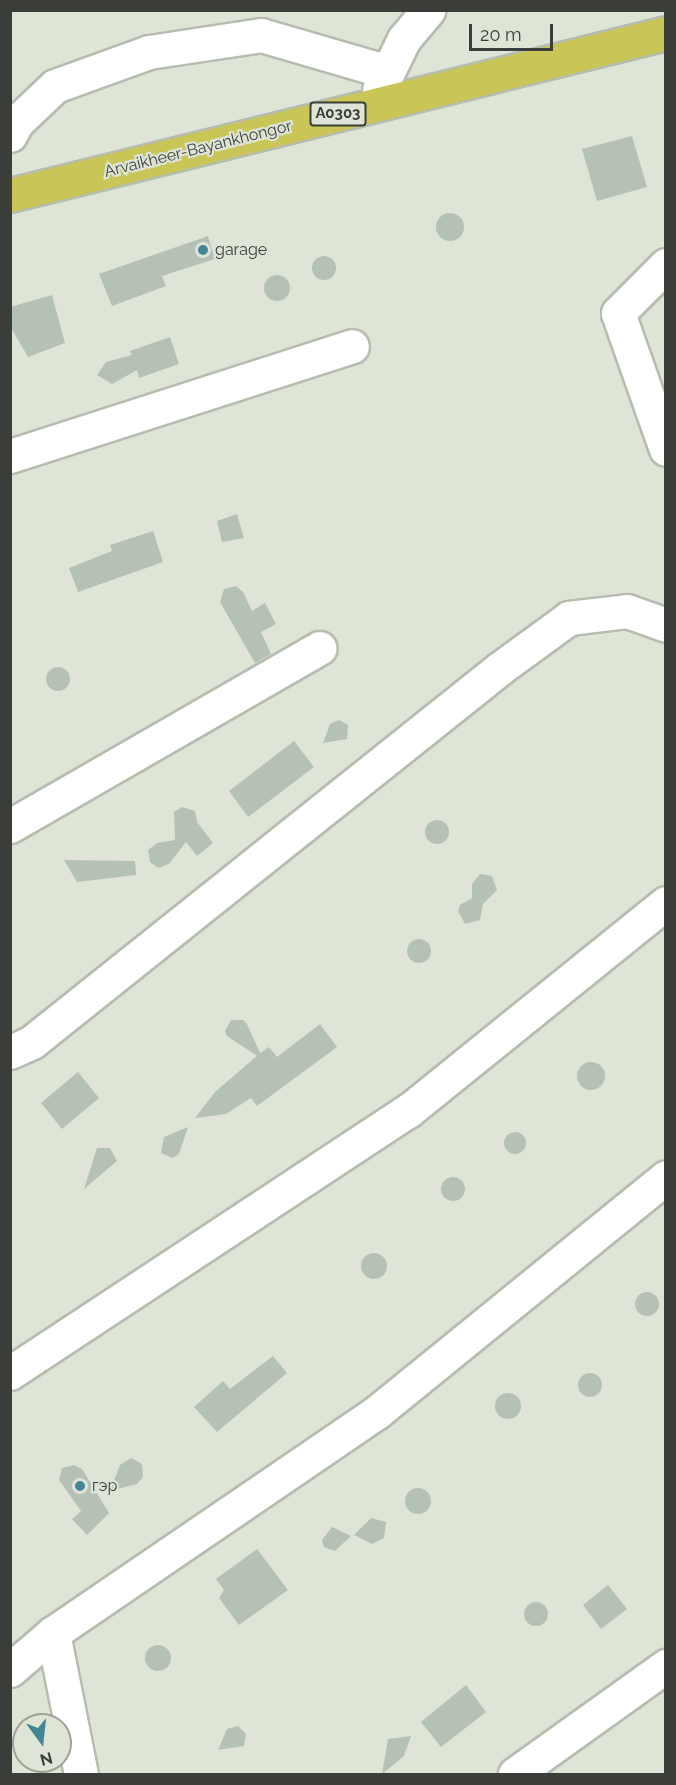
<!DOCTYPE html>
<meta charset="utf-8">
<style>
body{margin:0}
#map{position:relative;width:676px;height:1785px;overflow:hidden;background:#dee4d6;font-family:Raleway,sans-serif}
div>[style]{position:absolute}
.building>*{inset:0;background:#b6c1b6}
.round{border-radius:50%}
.roads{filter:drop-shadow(2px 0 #b6bcaf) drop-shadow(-2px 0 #b6bcaf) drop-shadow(0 2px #b6bcaf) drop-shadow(0 -2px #b6bcaf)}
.minor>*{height:33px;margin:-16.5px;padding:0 16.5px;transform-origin:16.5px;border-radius:16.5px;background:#fff}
.highway>*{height:33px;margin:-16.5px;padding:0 16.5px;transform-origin:16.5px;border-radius:16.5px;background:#c9c657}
.dots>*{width:16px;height:16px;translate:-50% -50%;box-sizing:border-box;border:3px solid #dee4d6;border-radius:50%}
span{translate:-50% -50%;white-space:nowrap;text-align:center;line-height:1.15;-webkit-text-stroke:4.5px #dee4d6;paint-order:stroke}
.shield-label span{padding:2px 4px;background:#dee4d6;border:2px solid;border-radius:4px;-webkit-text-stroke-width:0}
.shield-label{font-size:15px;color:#3b3e38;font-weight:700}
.street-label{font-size:16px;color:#3b3e38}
.poi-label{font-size:16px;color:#3b3e38}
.left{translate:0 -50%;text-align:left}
.frame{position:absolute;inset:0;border:12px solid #3b3e38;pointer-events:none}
.north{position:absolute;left:12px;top:1713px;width:60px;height:60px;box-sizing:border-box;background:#dee4d6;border:2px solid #9da297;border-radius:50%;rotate:165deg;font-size:16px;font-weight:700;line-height:24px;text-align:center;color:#3b3e38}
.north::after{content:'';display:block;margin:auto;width:21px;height:27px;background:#438496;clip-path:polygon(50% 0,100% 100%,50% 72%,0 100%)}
.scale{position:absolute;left:469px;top:24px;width:84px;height:27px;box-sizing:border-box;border:3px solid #3b3e38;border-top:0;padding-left:8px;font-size:18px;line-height:21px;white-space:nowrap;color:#3b3e38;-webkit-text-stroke:4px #dee4d6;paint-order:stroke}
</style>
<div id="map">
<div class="building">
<div style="clip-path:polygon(632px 136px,647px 187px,597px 201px,582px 149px)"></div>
<div class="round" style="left:436px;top:213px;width:28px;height:28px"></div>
<div style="clip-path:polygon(208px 236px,215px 259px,162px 276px,166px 286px,112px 306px,99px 274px)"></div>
<div class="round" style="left:312px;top:256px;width:24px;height:24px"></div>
<div class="round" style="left:264px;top:275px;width:26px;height:26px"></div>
<div style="clip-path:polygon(52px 295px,65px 343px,28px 357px,10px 326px,10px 307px)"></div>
<div style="clip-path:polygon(170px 337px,179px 364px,139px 378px,137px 370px,112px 384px,97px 375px,106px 362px,132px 355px,130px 351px)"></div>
<div style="clip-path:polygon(237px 514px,244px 538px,222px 542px,217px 521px)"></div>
<div style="clip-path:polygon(153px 531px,163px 562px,78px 592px,69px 568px,112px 551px,110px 545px)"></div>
<div style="clip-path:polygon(236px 586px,243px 592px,252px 611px,265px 603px,276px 624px,261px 632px,271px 654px,255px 663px,220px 602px,224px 589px)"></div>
<div class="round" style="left:46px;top:667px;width:24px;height:24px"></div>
<div style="clip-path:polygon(339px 720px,348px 725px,347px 739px,323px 743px,330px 724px)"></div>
<div style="clip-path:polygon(294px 741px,314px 767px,248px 817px,229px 791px)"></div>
<div style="clip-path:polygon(182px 807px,195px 811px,197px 822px,213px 843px,197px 856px,186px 842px,169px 864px,158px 868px,150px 862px,148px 850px,157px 843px,175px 840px,174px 812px)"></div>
<div class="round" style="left:425px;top:820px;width:24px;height:24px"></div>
<div style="clip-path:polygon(64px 860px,135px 861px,136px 875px,77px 882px)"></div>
<div style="clip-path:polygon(480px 874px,492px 876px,497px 890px,483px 904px,480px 920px,465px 924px,458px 911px,460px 905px,472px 898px,472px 884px)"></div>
<div class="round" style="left:407px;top:939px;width:24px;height:24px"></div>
<div style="clip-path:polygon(231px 1020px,243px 1020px,247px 1024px,260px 1053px,269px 1047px,277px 1057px,320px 1024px,337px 1047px,257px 1106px,251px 1098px,226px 1114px,195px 1118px,215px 1092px,257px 1056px,227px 1036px,225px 1031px)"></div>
<div class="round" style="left:577px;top:1062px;width:28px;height:28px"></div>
<div style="clip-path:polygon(78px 1072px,99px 1098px,62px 1129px,41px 1103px)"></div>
<div style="clip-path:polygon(188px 1127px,179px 1154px,172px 1158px,161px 1153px,164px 1137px)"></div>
<div class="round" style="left:504px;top:1132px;width:22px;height:22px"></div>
<div style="clip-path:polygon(97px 1148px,110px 1148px,117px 1161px,84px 1189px)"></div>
<div class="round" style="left:441px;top:1177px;width:24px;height:24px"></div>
<div class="round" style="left:361px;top:1253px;width:26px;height:26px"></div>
<div class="round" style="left:635px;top:1292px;width:24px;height:24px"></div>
<div style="clip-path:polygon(273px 1356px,287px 1373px,217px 1432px,194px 1407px,223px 1381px,230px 1389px)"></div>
<div class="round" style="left:578px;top:1373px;width:24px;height:24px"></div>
<div class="round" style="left:495px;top:1393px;width:26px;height:26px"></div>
<div style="clip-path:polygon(131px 1458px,142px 1464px,143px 1477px,137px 1484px,110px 1491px,120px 1465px)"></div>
<div style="clip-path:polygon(74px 1465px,82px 1469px,109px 1513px,87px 1535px,72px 1519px,81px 1511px,59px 1480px,62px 1468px)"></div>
<div class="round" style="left:405px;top:1488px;width:26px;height:26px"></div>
<div style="clip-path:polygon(371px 1518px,386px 1522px,384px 1538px,372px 1544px,354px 1535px)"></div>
<div style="clip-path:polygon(332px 1527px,351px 1536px,335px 1551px,324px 1547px,322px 1540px)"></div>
<div style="clip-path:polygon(257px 1549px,288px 1590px,239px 1625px,219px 1598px,224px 1590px,216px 1579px)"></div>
<div style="clip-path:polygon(608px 1585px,627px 1609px,601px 1629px,583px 1605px)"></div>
<div class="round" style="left:524px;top:1602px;width:24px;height:24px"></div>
<div class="round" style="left:145px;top:1645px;width:26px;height:26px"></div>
<div style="clip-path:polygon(466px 1685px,486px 1712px,441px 1747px,421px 1722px)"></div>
<div style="clip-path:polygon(238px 1726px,246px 1734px,244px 1746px,218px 1750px,227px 1729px)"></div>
<div style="clip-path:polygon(411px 1736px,404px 1756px,382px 1774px,388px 1739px)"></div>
</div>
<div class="roads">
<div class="minor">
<div style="left:379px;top:90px;width:57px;rotate:-63.9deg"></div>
<div style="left:404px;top:39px;width:38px;rotate:-50deg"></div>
<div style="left:10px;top:135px;width:15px;rotate:-62deg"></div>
<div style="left:17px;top:122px;width:52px;rotate:-43.5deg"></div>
<div style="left:55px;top:86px;width:100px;rotate:-19.9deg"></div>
<div style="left:149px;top:52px;width:113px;rotate:-8.6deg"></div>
<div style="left:261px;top:35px;width:132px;rotate:16.2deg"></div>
<div style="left:666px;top:265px;width:68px;rotate:135deg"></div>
<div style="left:618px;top:313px;width:144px;rotate:70.6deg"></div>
<div style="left:10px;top:456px;width:359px;rotate:-17.8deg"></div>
<div style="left:10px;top:826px;width:357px;rotate:-29.9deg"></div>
<div style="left:10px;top:1052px;width:24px;rotate:-24deg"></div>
<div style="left:32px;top:1042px;width:598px;rotate:-38.61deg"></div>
<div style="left:499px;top:669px;width:87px;rotate:-36.1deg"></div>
<div style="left:569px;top:618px;width:58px;rotate:-6.9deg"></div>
<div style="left:627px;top:611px;width:41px;rotate:19.7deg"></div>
<div style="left:10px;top:1373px;width:476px;rotate:-33.4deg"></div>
<div style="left:408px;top:1111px;width:331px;rotate:-38.9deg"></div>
<div style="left:53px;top:1633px;width:144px;rotate:78.8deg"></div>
<div style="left:10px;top:1670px;width:57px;rotate:-40.7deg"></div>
<div style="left:53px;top:1633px;width:392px;rotate:-34.3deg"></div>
<div style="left:377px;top:1412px;width:372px;rotate:-39.1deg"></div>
<div style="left:515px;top:1774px;width:186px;rotate:-35.6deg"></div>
</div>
<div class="highway">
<div style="left:10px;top:195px;width:676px;rotate:-13.87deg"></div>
</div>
</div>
<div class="dots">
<div style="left:203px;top:250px;background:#438496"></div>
<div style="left:80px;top:1486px;background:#438496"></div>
</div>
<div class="shield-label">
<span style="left:338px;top:114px">A0303</span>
</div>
<div class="street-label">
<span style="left:198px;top:149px;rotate:-14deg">Arvaikheer-Bayankhongor</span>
</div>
<div class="poi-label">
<span class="left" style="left:215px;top:250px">garage</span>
<span class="left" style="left:92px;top:1486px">гэр</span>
</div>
<div class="frame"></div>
<div class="north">N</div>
<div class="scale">20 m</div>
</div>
